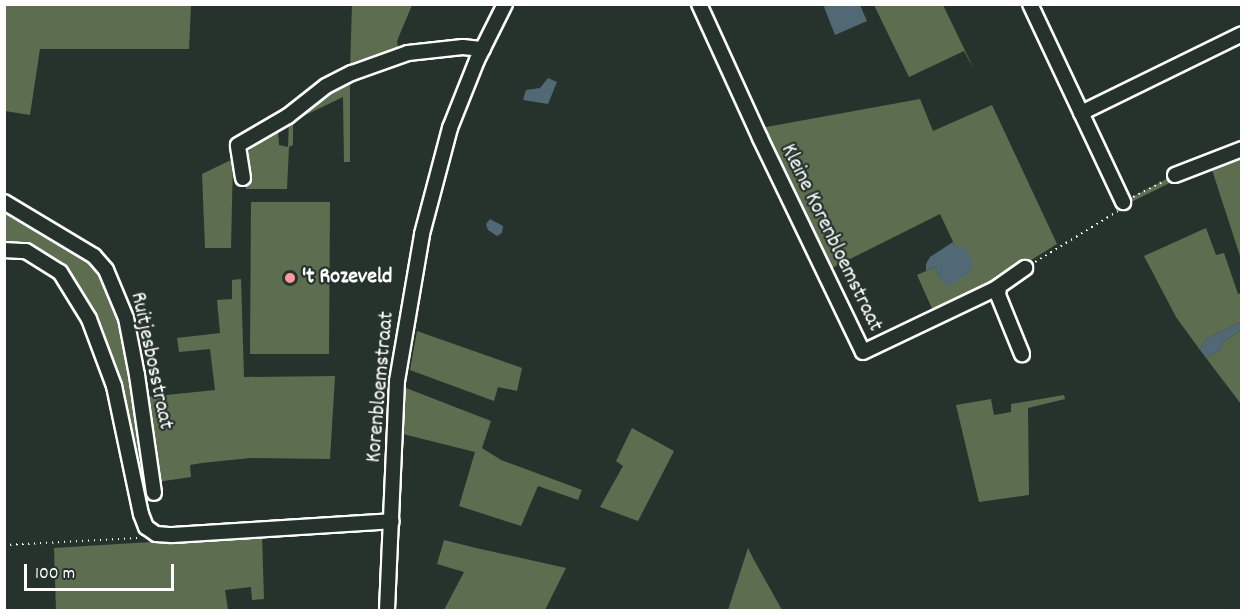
<!DOCTYPE html>
<style>
body{margin:0}
#map{position:relative;width:1246px;height:615px;overflow:hidden;background:#26332d;font-family:Dekko,sans-serif}
div>[style]{position:absolute}
.green>*{inset:0;background:#5d6e50}
.water>*{inset:0;background:#506974}
.path>*{height:1.5px;margin-top:-0.75px;transform-origin:0;background:repeating-linear-gradient(90deg,#fff 0 1.5px,transparent 0 6px)}
.roads{filter:drop-shadow(2px 0 #fff) drop-shadow(-2px 0 #fff) drop-shadow(0 2px #fff) drop-shadow(0 -2px #fff)}
.minor>*{height:14px;margin:-7px;padding:0 7px;transform-origin:7px;border-radius:7px;background:#26332d}
.dots>*{width:16px;height:16px;translate:-50% -50%;box-sizing:border-box;border:3px solid #26332d;border-radius:50%}
span{translate:-50% -50%;white-space:nowrap;text-align:center;line-height:1.15;-webkit-text-stroke:4.5px #26332d;paint-order:stroke}
.street-label{font-size:22px;color:#fff}
.poi-label{font-size:22px;color:#fff;font-weight:700}
.left{translate:0 -50%;text-align:left}
.frame{position:absolute;inset:0;border:6px solid #fff;pointer-events:none}
.scale{position:absolute;left:24px;top:564px;width:150px;height:27px;box-sizing:border-box;border:3px solid #fff;border-top:0;padding-left:8px;font-size:18px;line-height:21px;white-space:nowrap;color:#fff;-webkit-text-stroke:4px #26332d;paint-order:stroke}
</style>
<div id="map">
<div class="green">
<div style="clip-path:polygon(4px 5px,191px 5px,189px 49px,40px 49px,30px 115px,5px 111px)"></div>
<div style="clip-path:polygon(352px 5px,412px 5px,397px 41px,399px 53px,350px 70px)"></div>
<div style="clip-path:polygon(874px 5px,943px 5px,974px 69px,964px 51px,909px 77px)"></div>
<div style="clip-path:polygon(350px 79px,350px 162px,344px 162px,343px 97px,293px 121px,293px 145px,289px 147px,287px 189px,246px 189px,245px 153px,278px 131px,279px 145px,288px 147px,289px 120px)"></div>
<div style="clip-path:polygon(920px 99px,933px 131px,992px 105px,1057px 244px,994px 283px,934px 313px,917px 275px,935px 267px,941px 280px,955px 246px,940px 214px,828px 270px,760px 128px)"></div>
<div style="clip-path:polygon(1241px 155px,1241px 259px,1212px 170px)"></div>
<div style="clip-path:polygon(233px 159px,231px 248px,205px 248px,202px 174px)"></div>
<div style="clip-path:polygon(1180px 172px,1182px 177px,1131px 202px,1128px 199px)"></div>
<div style="clip-path:polygon(251px 202px,330px 202px,329px 354px,250px 354px)"></div>
<div style="clip-path:polygon(5px 210px,95px 262px,122px 315px,146px 472px,138px 474px,115px 371px,66px 272px,53px 259px,36px 250px,5px 243px)"></div>
<div style="clip-path:polygon(1206px 228px,1216px 255px,1224px 253px,1238px 294px,1241px 293px,1241px 322px,1206px 339px,1200px 350px,1176px 317px,1144px 256px)"></div>
<div style="clip-path:polygon(241px 279px,244px 377px,335px 376px,330px 459px,250px 458px,202px 463px,190px 465px,191px 477px,157px 482px,147px 397px,215px 390px,210px 349px,179px 352px,177px 338px,220px 333px,217px 300px,232px 299px,232px 280px)"></div>
<div style="clip-path:polygon(1241px 330px,1241px 404px,1206px 358px,1220px 350px,1223px 342px)"></div>
<div style="clip-path:polygon(417px 331px,522px 368px,517px 391px,498px 387px,494px 401px,410px 370px)"></div>
<div style="clip-path:polygon(406px 388px,491px 421px,482px 448px,501px 460px,582px 490px,578px 500px,538px 486px,521px 526px,459px 506px,475px 452px,403px 434px)"></div>
<div style="clip-path:polygon(1064px 395px,1065px 399px,1028px 408px,1029px 495px,979px 502px,956px 405px,991px 399px,994px 415px,1011px 412px,1011px 404px)"></div>
<div style="clip-path:polygon(632px 428px,674px 451px,638px 521px,600px 507px,623px 466px,616px 461px)"></div>
<div style="clip-path:polygon(262px 535px,264px 599px,252px 600px,251px 587px,225px 590px,228px 610px,56px 610px,54px 548px)"></div>
<div style="clip-path:polygon(444px 540px,476px 548px,566px 568px,545px 610px,444px 610px,464px 572px,437px 564px)"></div>
<div style="clip-path:polygon(748px 548px,754px 560px,782px 610px,728px 610px)"></div>
</div>
<div class="water">
<div style="clip-path:polygon(829px 4px,860px 5px,867px 21px,835px 35px,824px 7px)"></div>
<div style="clip-path:polygon(548px 78px,557px 82px,548px 104px,523px 100px,526px 90px,540px 88px)"></div>
<div style="clip-path:polygon(490px 219px,503px 226px,502px 233px,497px 236px,488px 230px,486px 224px)"></div>
<div style="clip-path:polygon(953px 242px,955px 246px,966px 248px,973px 265px,970px 273px,948px 286px,941px 280px,935px 267px,926px 271px,926px 264px,930px 257px)"></div>
<div style="clip-path:polygon(1241px 322px,1241px 330px,1223px 342px,1220px 350px,1206px 358px,1200px 350px,1206px 339px)"></div>
</div>
<div class="path">
<div style="left:1133px;top:197px;width:35px;rotate:-27deg"></div>
<div style="left:1035px;top:262px;width:97px;rotate:-31.6deg"></div>
<div style="left:4px;top:545px;width:134px;rotate:-3deg"></div>
</div>
<div class="roads">
<div class="minor">
<div style="left:699px;top:4px;width:147px;rotate:65.5deg"></div>
<div style="left:760px;top:138px;width:237px;rotate:64.3deg"></div>
<div style="left:863px;top:352px;width:146px;rotate:-25.5deg"></div>
<div style="left:995px;top:289px;width:37px;rotate:-35deg"></div>
<div style="left:1030px;top:4px;width:219px;rotate:64.8deg"></div>
<div style="left:1081px;top:113px;width:179px;rotate:-26.1deg"></div>
<div style="left:1175px;top:175px;width:72px;rotate:-21.2deg"></div>
<div style="left:243px;top:178px;width:33px;rotate:-99deg"></div>
<div style="left:238px;top:145px;width:58px;rotate:-30.1deg"></div>
<div style="left:288px;top:116px;width:48px;rotate:-38.3deg"></div>
<div style="left:326px;top:86px;width:29px;rotate:-27deg"></div>
<div style="left:352px;top:73px;width:59px;rotate:-19.7deg"></div>
<div style="left:408px;top:53px;width:55px;rotate:-6.2deg"></div>
<div style="left:463px;top:47px;width:20px;rotate:6deg"></div>
<div style="left:4px;top:202px;width:105px;rotate:31deg"></div>
<div style="left:94px;top:256px;width:18px;rotate:49deg"></div>
<div style="left:106px;top:270px;width:52px;rotate:67.4deg"></div>
<div style="left:126px;top:318px;width:58px;rotate:79.1deg"></div>
<div style="left:137px;top:375px;width:119px;rotate:81.8deg"></div>
<div style="left:4px;top:250px;width:22px;rotate:3deg"></div>
<div style="left:26px;top:251px;width:40px;rotate:32deg"></div>
<div style="left:60px;top:272px;width:55px;rotate:58.3deg"></div>
<div style="left:89px;top:319px;width:72px;rotate:69.5deg"></div>
<div style="left:114px;top:386px;width:131px;rotate:78.1deg"></div>
<div style="left:141px;top:514px;width:14px;rotate:69deg"></div>
<div style="left:146px;top:527px;width:12px;rotate:35deg"></div>
<div style="left:156px;top:534px;width:16px;rotate:4deg"></div>
<div style="left:172px;top:535px;width:220px;rotate:-3.6deg"></div>
<div style="left:999px;top:287px;width:8px;rotate:97deg"></div>
<div style="left:998px;top:295px;width:64px;rotate:67.9deg"></div>
<div style="left:387px;top:610px;width:229px;rotate:-87.5deg"></div>
<div style="left:397px;top:381px;width:149px;rotate:-80.3deg"></div>
<div style="left:422px;top:234px;width:110px;rotate:-75.2deg"></div>
<div style="left:450px;top:128px;width:73px;rotate:-68.3deg"></div>
<div style="left:477px;top:60px;width:63px;rotate:-63.4deg"></div>
</div>
</div>
<div class="dots">
<div style="left:290px;top:278px;background:#ff9aa2"></div>
</div>
<div class="street-label">
<span style="left:831px;top:238px;rotate:64deg">Kleine Korenbloemstraat</span>
<span style="left:151px;top:361px;rotate:78deg">Ruitjesbosstraat</span>
<span style="left:381px;top:387px;rotate:-85deg">Korenbloemstraat</span>
</div>
<div class="poi-label">
<span class="left" style="left:302px;top:278px">'t Rozeveld</span>
</div>
<div class="frame"></div>
<div class="scale">100 m</div>
</div>
